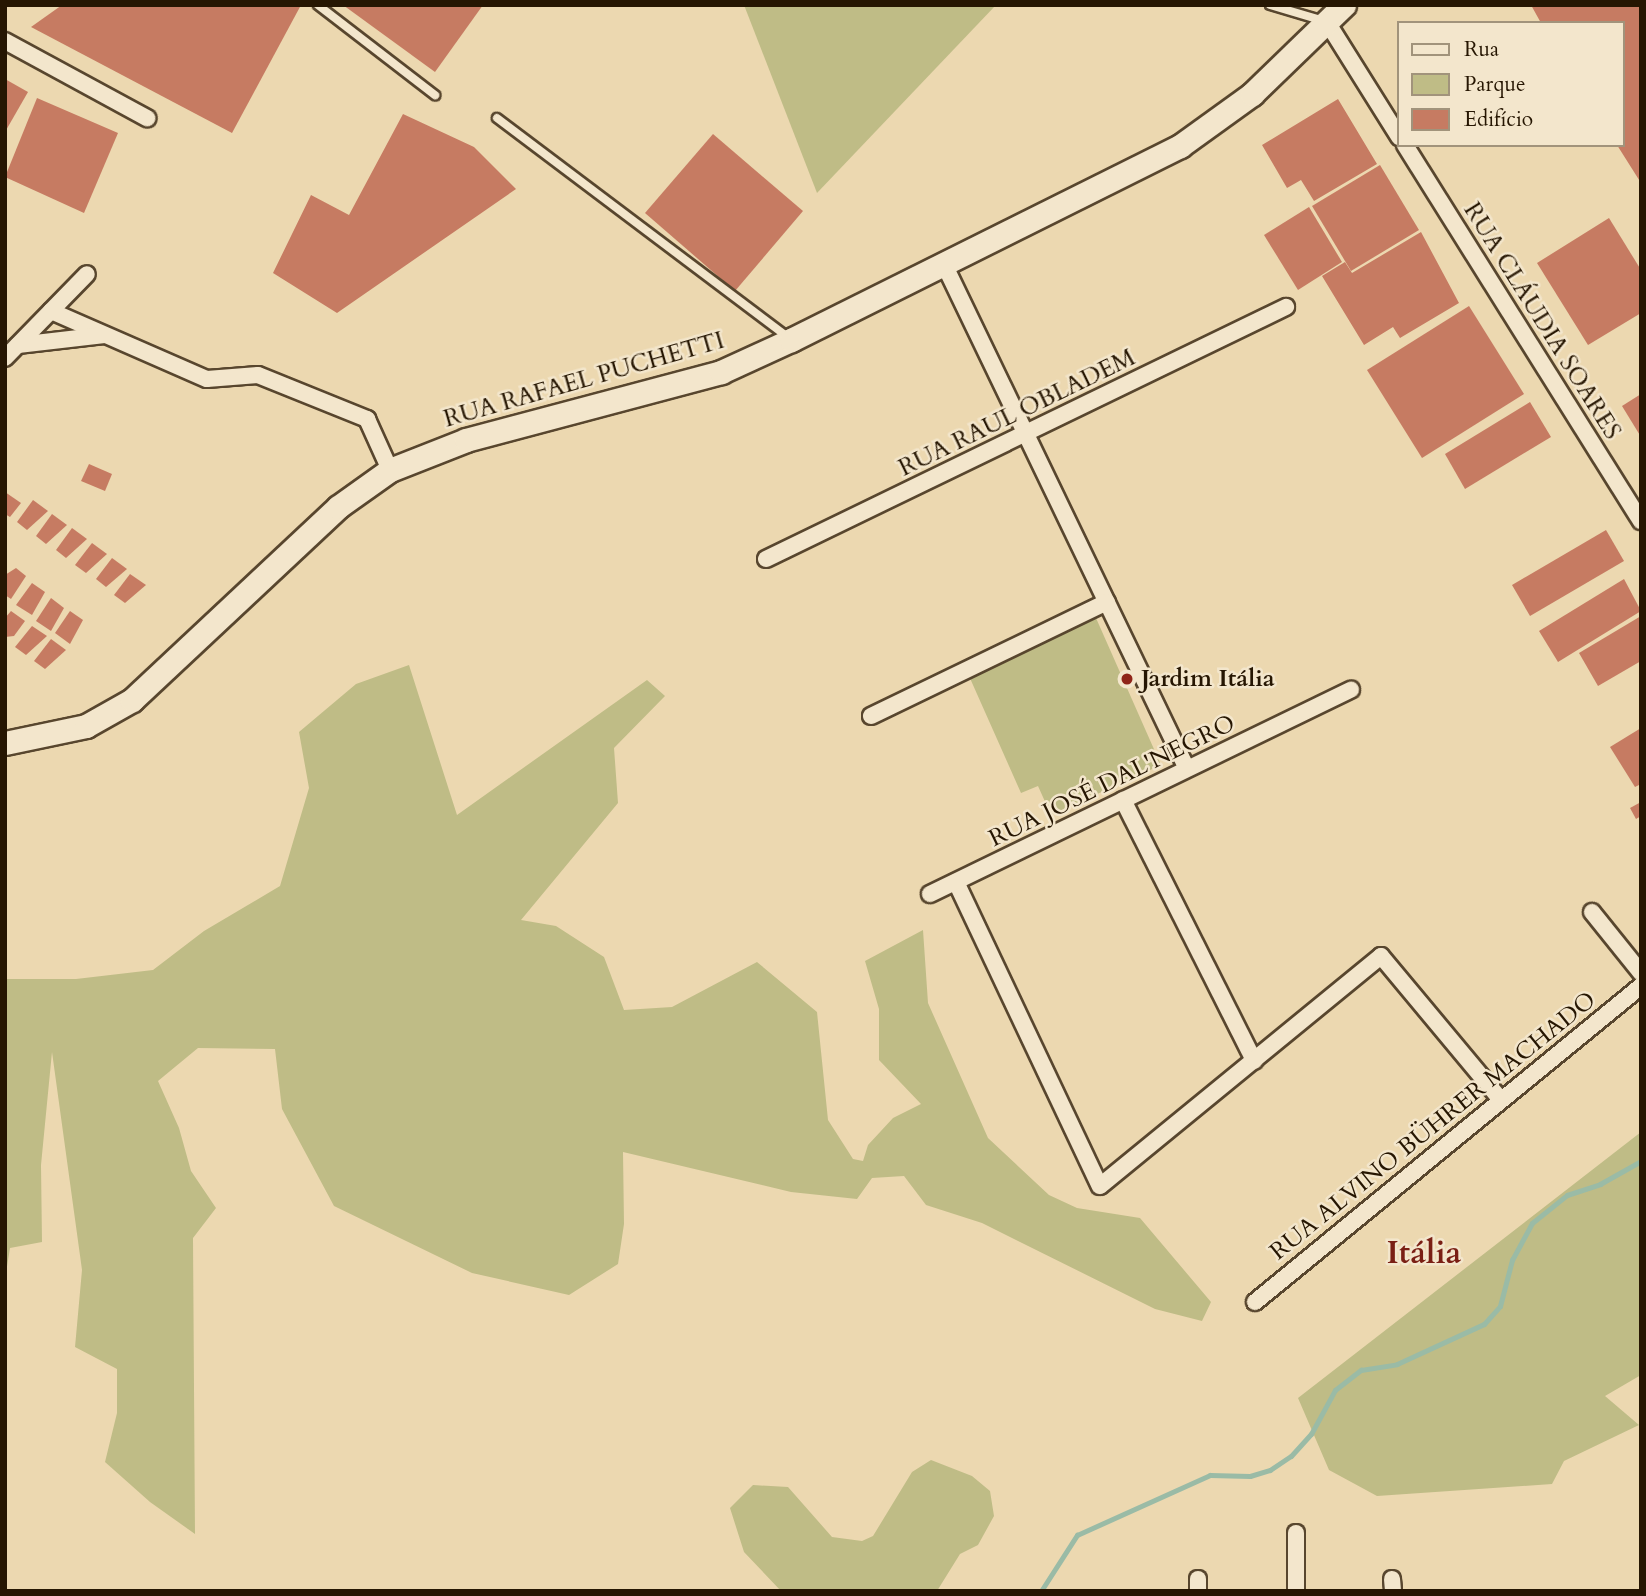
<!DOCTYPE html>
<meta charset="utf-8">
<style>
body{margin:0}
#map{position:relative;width:1646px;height:1596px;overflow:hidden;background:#ecd8b0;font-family:Cardo,serif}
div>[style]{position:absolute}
.green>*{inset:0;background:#bfbc86}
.stream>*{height:5px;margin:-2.5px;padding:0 2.5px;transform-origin:2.5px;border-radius:2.5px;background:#9abba6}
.building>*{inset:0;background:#c67b62}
.roads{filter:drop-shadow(2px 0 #58462e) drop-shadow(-2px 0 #58462e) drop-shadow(0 2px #58462e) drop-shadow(0 -2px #58462e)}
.lane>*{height:8px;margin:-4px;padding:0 4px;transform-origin:4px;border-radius:4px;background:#f3e6cc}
.street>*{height:16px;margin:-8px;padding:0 8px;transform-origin:8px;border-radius:8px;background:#f3e6cc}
.secondary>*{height:23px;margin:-11.5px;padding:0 11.5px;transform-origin:11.5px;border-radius:11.5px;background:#f3e6cc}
.dots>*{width:19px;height:19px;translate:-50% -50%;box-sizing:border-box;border:4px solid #f3e6cc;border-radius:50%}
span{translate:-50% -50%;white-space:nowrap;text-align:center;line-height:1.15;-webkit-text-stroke:5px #f3e6cc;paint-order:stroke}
.street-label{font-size:24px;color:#261602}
.poi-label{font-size:24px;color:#261602;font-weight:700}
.left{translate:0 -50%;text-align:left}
.district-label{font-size:32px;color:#7a1f14;font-weight:700}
.frame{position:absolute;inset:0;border:7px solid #261602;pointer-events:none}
.legend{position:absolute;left:1397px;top:21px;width:228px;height:126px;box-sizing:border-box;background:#f3e6cc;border:2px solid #a1937b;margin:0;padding:9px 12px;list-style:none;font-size:21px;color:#261602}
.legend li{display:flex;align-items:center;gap:14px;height:35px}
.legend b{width:35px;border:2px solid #a1937b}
</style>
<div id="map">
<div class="green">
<div style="clip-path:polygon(744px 5px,996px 5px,817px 193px)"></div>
<div style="clip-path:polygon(1096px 618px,1161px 765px,1051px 815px,1038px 786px,1021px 793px,969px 676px)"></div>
<div style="clip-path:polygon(409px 665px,457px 815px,647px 680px,665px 696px,614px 748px,618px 803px,521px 920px,556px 926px,604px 957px,624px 1010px,672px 1007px,757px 962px,817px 1012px,828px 1120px,853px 1159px,863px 1161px,868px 1145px,893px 1118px,921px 1104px,879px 1060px,879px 1009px,865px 961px,923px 930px,928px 1003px,988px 1138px,1049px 1195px,1077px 1208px,1140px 1218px,1211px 1302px,1202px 1321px,1155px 1309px,982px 1223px,926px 1205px,904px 1176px,872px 1178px,857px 1199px,791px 1192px,623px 1152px,624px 1224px,618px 1264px,569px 1295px,472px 1273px,334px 1206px,282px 1109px,275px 1049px,198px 1048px,158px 1081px,179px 1128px,191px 1171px,216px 1208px,193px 1238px,195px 1534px,150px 1502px,105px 1462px,117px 1413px,117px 1369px,75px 1347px,82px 1270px,52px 1052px,41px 1165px,42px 1242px,10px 1248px,5px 1279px,5px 979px,76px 979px,153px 970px,204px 931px,280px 886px,309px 788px,299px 732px,356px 684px)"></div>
<div style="clip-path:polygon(1641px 1132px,1641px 1375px,1605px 1396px,1639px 1425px,1564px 1461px,1552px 1484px,1377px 1496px,1329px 1470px,1298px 1398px)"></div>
<div style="clip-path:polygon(931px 1460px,972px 1476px,990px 1491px,994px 1516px,978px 1545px,960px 1554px,937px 1591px,781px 1591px,744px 1552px,730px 1508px,753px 1485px,788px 1487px,832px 1537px,862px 1541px,873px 1536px,912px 1472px)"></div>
</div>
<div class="stream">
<div style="left:1041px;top:1591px;width:67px;rotate:-57.3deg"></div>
<div style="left:1077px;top:1535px;width:146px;rotate:-24.3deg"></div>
<div style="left:1210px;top:1475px;width:40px;rotate:1.4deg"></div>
<div style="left:1250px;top:1476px;width:21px;rotate:-17deg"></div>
<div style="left:1270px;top:1470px;width:25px;rotate:-34deg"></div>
<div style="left:1291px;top:1456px;width:30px;rotate:-48deg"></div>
<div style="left:1311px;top:1434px;width:50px;rotate:-61.4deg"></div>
<div style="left:1335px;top:1390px;width:33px;rotate:-38deg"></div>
<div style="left:1361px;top:1370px;width:36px;rotate:-9deg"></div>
<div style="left:1397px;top:1364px;width:96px;rotate:-24.7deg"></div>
<div style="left:1484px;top:1324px;width:24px;rotate:-48deg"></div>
<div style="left:1500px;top:1306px;width:48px;rotate:-75.4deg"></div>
<div style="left:1512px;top:1260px;width:42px;rotate:-61.6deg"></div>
<div style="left:1532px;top:1223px;width:45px;rotate:-38.7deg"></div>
<div style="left:1567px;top:1195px;width:35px;rotate:-18deg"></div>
<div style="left:1600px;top:1184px;width:47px;rotate:-29.3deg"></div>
</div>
<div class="building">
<div style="clip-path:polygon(62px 5px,301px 5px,232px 133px,31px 27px)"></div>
<div style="clip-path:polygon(343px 5px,483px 5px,435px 72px)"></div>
<div style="clip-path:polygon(1531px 5px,1641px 5px,1641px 183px,1617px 145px,1623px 145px,1623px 23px,1541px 23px)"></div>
<div style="clip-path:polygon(5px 79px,28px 92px,5px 132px)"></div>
<div style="clip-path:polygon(37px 98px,118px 133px,84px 213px,5px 177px)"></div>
<div style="clip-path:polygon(1338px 99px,1377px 164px,1314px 201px,1301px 180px,1287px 188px,1262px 145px)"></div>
<div style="clip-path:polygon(403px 114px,474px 147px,516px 189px,337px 313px,273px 273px,311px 195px,349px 215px)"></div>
<div style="clip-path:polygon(713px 134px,803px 211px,735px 291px,645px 213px)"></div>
<div style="clip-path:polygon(1380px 165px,1419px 230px,1351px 271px,1312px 206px)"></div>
<div style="clip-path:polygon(1309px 207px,1342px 262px,1298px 290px,1264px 235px)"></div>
<div style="clip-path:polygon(1609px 218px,1641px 270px,1641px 313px,1588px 345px,1537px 263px)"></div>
<div style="clip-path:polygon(1421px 232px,1459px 303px,1400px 338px,1393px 327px,1364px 345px,1322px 276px,1345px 262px,1352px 273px)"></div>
<div style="clip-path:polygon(1469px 306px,1524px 394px,1422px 458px,1367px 370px)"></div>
<div style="clip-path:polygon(1641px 394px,1641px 437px,1622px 406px)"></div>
<div style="clip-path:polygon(1530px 402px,1551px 437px,1465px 489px,1445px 454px)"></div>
<div style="clip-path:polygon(89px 464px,112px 474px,105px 491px,81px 481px)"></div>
<div style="clip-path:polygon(5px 492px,21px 503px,10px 517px,5px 514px)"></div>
<div style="clip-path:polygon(33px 500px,48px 511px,27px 530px,17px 522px)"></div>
<div style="clip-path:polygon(52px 514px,67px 525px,46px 544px,36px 536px)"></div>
<div style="clip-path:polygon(72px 528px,87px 539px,66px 558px,56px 550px)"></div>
<div style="clip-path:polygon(1606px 530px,1624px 561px,1530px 616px,1512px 585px)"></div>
<div style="clip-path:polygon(92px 543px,107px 554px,86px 573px,75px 565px)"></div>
<div style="clip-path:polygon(112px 558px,127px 569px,106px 587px,96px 579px)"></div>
<div style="clip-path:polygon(16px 568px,26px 576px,11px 599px,5px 595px,5px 575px)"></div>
<div style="clip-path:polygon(130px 574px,146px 585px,125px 603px,114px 595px)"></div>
<div style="clip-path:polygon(1624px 579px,1641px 611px,1558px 662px,1539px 631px)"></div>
<div style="clip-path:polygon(32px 583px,45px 592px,32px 615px,16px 605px)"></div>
<div style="clip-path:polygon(51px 598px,64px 608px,51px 631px,36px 621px)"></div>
<div style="clip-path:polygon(11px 611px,25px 621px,14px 636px,5px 637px,5px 618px)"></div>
<div style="clip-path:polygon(70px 611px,83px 620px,70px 644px,55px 633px)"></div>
<div style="clip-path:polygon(1641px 616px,1641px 661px,1598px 686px,1579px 653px)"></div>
<div style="clip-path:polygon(32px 626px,47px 636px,26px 655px,15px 647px)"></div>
<div style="clip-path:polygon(51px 639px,66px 650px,45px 669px,34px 661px)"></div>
<div style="clip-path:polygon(1641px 728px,1641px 784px,1635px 787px,1610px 747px)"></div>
<div style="clip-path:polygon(1641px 802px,1641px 816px,1636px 819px,1630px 808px)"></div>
</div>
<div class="roads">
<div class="lane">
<div style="left:318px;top:5px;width:148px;rotate:37.6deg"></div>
<div style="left:1270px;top:5px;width:56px;rotate:16.5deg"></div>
<div style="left:497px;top:118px;width:366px;rotate:37deg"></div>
</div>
<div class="street">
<div style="left:1327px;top:22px;width:136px;rotate:57.9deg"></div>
<div style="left:5px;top:41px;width:162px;rotate:28.5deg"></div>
<div style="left:1405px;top:145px;width:444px;rotate:57.9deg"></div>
<div style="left:944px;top:264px;width:560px;rotate:64.3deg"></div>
<div style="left:51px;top:311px;width:170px;rotate:23.6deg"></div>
<div style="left:207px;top:379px;width:51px;rotate:-4.5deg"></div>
<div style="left:258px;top:375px;width:118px;rotate:22deg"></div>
<div style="left:367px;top:419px;width:56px;rotate:65.7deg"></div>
<div style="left:18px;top:345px;width:87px;rotate:-6.6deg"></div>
<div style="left:5px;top:358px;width:117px;rotate:-45.7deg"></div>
<div style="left:766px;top:559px;width:578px;rotate:-25.86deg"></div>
<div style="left:871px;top:716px;width:262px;rotate:-25.8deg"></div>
<div style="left:1123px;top:800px;width:292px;rotate:63.3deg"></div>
<div style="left:956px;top:882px;width:336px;rotate:64.7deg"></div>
<div style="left:1100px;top:1186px;width:363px;rotate:-39.3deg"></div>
<div style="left:1381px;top:956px;width:187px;rotate:50.2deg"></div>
<div style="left:930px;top:894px;width:468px;rotate:-25.9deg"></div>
<div style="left:1592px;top:912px;width:78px;rotate:51.2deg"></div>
<div style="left:1255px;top:1302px;width:499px;rotate:-39.3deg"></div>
<div style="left:1296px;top:1533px;width:58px;rotate:90deg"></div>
<div style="left:1392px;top:1579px;width:12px;rotate:85deg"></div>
<div style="left:1198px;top:1591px;width:12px;rotate:-90deg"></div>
</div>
<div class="secondary">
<div style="left:5px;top:743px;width:83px;rotate:-11.9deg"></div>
<div style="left:86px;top:726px;width:53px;rotate:-29.5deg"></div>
<div style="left:132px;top:700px;width:282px;rotate:-43.1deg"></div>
<div style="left:338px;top:507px;width:64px;rotate:-35.4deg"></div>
<div style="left:390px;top:470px;width:82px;rotate:-21.5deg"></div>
<div style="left:466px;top:440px;width:264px;rotate:-14.9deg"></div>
<div style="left:721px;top:372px;width:77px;rotate:-24.6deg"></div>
<div style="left:791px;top:340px;width:435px;rotate:-26.5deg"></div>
<div style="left:1180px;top:146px;width:89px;rotate:-35.8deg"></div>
<div style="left:1252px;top:94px;width:128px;rotate:-44.1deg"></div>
</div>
</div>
<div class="dots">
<div style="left:1127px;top:679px;background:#8f2418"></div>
</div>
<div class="street-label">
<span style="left:1542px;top:321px;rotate:58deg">RUA CLÁUDIA SOARES</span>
<span style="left:584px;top:380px;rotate:-16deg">RUA RAFAEL PUCHETTI</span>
<span style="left:1017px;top:413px;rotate:-26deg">RUA RAUL OBLADEM</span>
<span style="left:1112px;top:781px;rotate:-26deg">RUA JOSÉ DAL'NEGRO</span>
<span style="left:1433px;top:1126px;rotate:-39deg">RUA ALVINO BÜHRER MACHADO</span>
</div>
<div class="poi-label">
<span class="left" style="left:1141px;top:679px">Jardim Itália</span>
</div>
<div class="district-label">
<span style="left:1424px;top:1253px">Itália</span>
</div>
<div class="frame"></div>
<ul class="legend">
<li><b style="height:9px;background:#f3e6cc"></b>Rua</li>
<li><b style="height:19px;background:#bfbc86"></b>Parque</li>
<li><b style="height:19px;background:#c67b62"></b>Edifício</li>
</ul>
</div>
